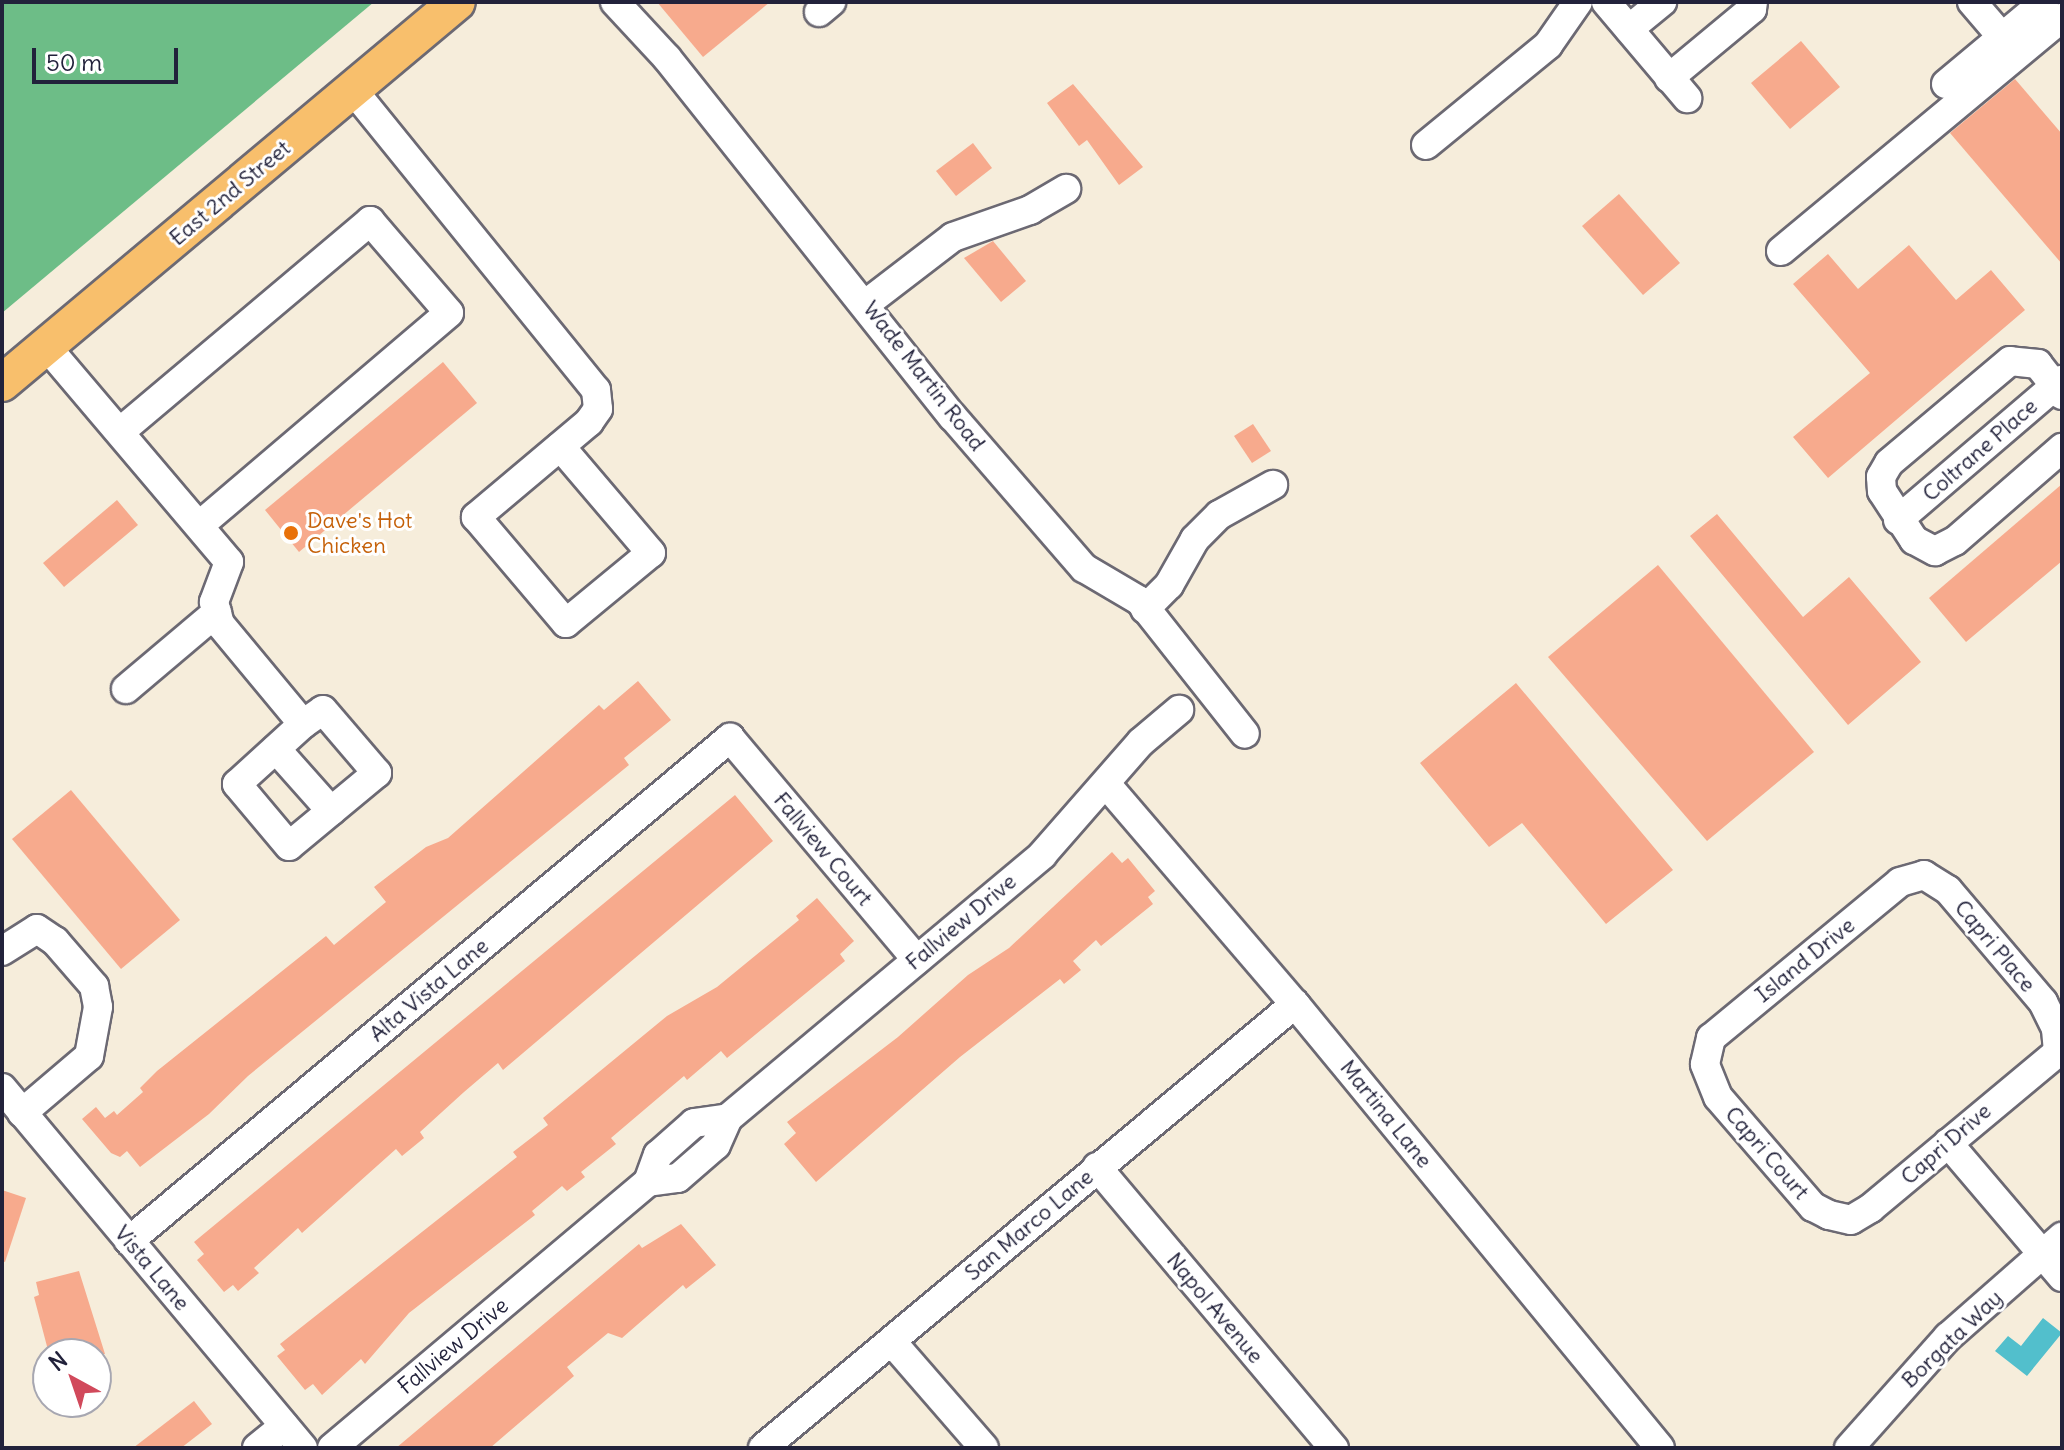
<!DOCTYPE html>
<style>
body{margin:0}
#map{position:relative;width:2064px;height:1450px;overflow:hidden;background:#f6eddb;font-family:Delius,sans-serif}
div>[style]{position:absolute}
.forest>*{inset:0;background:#6dbd87}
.water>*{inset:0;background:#52bfcc}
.building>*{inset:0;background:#f7aa8d}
.roads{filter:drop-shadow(2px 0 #6c6973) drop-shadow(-2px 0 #6c6973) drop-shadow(0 2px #6c6973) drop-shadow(0 -2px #6c6973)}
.minor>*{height:28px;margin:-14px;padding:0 14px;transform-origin:14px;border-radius:14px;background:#fff}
.major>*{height:36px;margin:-18px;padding:0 18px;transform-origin:18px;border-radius:18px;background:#f8bf6c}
.dots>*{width:22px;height:22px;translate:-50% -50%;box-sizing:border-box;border:4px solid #fff;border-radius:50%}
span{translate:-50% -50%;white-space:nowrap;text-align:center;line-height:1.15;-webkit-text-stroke:6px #fff;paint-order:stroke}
.street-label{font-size:22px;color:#22223b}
.food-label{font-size:22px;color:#c56008}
.left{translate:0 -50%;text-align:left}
.frame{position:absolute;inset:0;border:4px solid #22223b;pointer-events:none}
.north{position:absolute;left:32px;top:1338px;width:80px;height:80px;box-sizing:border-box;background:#fff;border:2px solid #a7a7b1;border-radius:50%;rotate:320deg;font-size:22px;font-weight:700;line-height:32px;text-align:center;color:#22223b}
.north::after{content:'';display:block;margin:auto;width:28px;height:36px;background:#d1495b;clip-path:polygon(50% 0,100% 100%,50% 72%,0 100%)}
.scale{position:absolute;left:32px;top:48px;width:146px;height:36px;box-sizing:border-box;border:4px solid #22223b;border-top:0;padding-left:10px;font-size:24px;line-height:28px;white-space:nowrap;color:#22223b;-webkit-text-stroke:6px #fff;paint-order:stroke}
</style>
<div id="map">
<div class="forest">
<div style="clip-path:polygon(2px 2px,374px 2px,2px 313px)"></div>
</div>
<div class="water">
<div style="clip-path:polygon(2043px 1318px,2062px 1333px,2027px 1376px,1995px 1351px,2008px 1336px,2021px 1346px)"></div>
</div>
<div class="building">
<div style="clip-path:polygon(657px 2px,770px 2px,703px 57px)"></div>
<div style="clip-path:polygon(1801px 41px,1840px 87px,1790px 129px,1751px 83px)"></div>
<div style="clip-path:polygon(2015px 79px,2062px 134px,2062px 264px,1950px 133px)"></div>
<div style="clip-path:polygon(1073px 84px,1143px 167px,1119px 185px,1087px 140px,1079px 146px,1047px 103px)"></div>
<div style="clip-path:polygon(973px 143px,992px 168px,956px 196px,936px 171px)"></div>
<div style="clip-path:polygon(1619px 194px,1680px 263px,1643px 295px,1582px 226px)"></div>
<div style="clip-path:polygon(993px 241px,1026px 281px,1001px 302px,964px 258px)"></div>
<div style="clip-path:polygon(1909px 245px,1956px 300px,1991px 270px,2025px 310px,1828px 478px,1793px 437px,1870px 373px,1793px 284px,1828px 254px,1858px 289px)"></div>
<div style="clip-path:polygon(443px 362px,477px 403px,299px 552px,265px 510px)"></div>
<div style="clip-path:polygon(1253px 424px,1271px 451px,1252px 463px,1234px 436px)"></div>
<div style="clip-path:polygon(2062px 484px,2062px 561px,1966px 642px,1929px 598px)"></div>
<div style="clip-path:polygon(117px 500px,138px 525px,64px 587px,43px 563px)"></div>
<div style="clip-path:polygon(1717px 514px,1803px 617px,1849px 577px,1921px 662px,1848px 725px,1690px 536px)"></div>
<div style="clip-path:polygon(1658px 565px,1814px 752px,1707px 841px,1548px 657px)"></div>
<div style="clip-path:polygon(638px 681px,671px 720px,624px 758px,629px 765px,248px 1076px,209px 1114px,140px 1167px,127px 1151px,120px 1157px,111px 1153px,82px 1119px,96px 1107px,105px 1118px,114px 1111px,117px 1115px,143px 1092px,140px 1088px,157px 1071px,326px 936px,334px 945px,386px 902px,374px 887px,426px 847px,448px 838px,599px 705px,604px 710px)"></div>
<div style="clip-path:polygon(1516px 683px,1673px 870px,1606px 924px,1522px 823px,1489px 847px,1420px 763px)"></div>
<div style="clip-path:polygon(71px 790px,180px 920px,121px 969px,12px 839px)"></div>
<div style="clip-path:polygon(735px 795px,773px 841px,503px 1070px,498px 1063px,464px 1092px,420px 1132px,424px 1138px,402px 1156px,396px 1149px,302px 1233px,298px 1228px,254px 1268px,259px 1273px,238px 1291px,233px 1285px,224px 1292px,197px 1260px,204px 1254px,194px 1242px)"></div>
<div style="clip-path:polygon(1112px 852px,1122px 863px,1128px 858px,1155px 891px,1148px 897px,1153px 904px,1101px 946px,1096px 940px,1073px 961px,1081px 970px,1064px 984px,1060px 979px,960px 1057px,816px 1182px,784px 1144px,796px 1133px,787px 1122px,898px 1037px,968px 975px,1009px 948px)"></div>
<div style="clip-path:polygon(817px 898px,854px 941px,840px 954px,845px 961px,727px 1058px,721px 1051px,687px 1080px,684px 1076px,611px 1138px,616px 1144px,581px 1172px,585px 1177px,567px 1191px,562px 1186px,532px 1211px,535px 1215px,409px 1313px,365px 1364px,361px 1359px,322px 1395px,313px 1384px,305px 1390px,277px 1356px,285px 1350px,280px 1344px,517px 1157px,513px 1152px,548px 1125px,543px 1118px,667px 1016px,717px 987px,799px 920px,796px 916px)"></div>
<div style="clip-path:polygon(2px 1190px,26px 1198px,5px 1262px,2px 1261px)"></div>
<div style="clip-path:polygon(681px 1224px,716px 1265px,686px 1289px,683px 1285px,622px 1338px,608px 1333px,567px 1367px,574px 1376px,490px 1448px,396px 1448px,639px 1244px,642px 1248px)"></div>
<div style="clip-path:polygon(79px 1271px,105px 1354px,49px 1354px,34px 1297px,39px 1295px,36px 1282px)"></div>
<div style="clip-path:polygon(194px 1401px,212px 1424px,181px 1448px,133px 1448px)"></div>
</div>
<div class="roads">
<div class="minor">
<div style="left:615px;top:2px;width:76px;rotate:47.1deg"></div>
<div style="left:667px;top:58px;width:459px;rotate:51.5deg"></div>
<div style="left:953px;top:417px;width:200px;rotate:49.1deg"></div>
<div style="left:1084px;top:568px;width:65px;rotate:30.5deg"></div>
<div style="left:1140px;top:601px;width:169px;rotate:51.7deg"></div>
<div style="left:1606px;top:2px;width:126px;rotate:49.8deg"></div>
<div style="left:1972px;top:2px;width:46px;rotate:49.4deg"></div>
<div style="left:819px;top:12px;width:16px;rotate:-40deg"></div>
<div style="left:1629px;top:29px;width:43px;rotate:-39.3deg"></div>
<div style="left:1669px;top:78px;width:108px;rotate:-39.7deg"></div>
<div style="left:1752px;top:9px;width:7px;rotate:-82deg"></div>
<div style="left:1946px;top:84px;width:128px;rotate:-39.9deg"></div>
<div style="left:353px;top:90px;width:386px;rotate:51deg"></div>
<div style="left:596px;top:390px;width:19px;rotate:84deg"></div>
<div style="left:598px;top:409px;width:16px;rotate:125deg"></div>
<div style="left:589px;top:422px;width:148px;rotate:139.9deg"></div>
<div style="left:476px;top:517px;width:139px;rotate:49.7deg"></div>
<div style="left:566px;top:623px;width:110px;rotate:-39.5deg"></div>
<div style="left:651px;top:553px;width:140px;rotate:-130.4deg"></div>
<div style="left:1426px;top:145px;width:158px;rotate:-39.3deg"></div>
<div style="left:1548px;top:45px;width:52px;rotate:-55.1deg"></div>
<div style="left:1781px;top:251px;width:365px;rotate:-39.7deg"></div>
<div style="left:867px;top:303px;width:108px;rotate:-37.5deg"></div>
<div style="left:953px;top:237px;width:82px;rotate:-19.3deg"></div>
<div style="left:1030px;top:210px;width:42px;rotate:-30.3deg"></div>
<div style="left:46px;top:346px;width:283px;rotate:49.7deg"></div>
<div style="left:229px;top:562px;width:43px;rotate:110.6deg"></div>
<div style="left:214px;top:602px;width:23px;rotate:75deg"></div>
<div style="left:220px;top:624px;width:130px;rotate:50.3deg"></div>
<div style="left:303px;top:724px;width:24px;rotate:-35deg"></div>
<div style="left:323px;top:710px;width:83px;rotate:49.4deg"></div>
<div style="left:377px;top:773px;width:114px;rotate:140.3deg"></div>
<div style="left:289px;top:846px;width:81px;rotate:-130deg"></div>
<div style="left:237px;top:784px;width:89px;rotate:-42.3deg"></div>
<div style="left:2062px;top:395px;width:39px;rotate:-128deg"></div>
<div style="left:2038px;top:364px;width:28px;rotate:-174deg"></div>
<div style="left:2010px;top:361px;width:158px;rotate:139.9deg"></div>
<div style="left:1889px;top:463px;width:16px;rotate:120deg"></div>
<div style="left:1881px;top:477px;width:14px;rotate:86deg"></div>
<div style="left:1882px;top:491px;width:59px;rotate:56.9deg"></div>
<div style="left:1914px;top:540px;width:24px;rotate:28deg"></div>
<div style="left:1935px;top:551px;width:22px;rotate:-27deg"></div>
<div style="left:1955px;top:541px;width:142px;rotate:-41deg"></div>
<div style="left:121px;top:431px;width:326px;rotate:-40.1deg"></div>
<div style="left:370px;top:221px;width:121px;rotate:49.3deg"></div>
<div style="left:449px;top:313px;width:327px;rotate:139.6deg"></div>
<div style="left:1898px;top:520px;width:216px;rotate:-40.5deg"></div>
<div style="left:1145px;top:609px;width:34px;rotate:-45deg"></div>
<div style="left:1169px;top:585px;width:53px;rotate:-60.5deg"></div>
<div style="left:1195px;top:539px;width:34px;rotate:-45deg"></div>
<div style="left:1219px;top:515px;width:62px;rotate:-29.1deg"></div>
<div style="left:126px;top:689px;width:119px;rotate:-40.2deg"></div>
<div style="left:276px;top:749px;width:83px;rotate:48.4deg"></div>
<div style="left:1107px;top:785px;width:289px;rotate:49.4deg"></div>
<div style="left:1295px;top:1004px;width:575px;rotate:50.58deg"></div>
<div style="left:1924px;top:875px;width:28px;rotate:32deg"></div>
<div style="left:1948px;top:890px;width:147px;rotate:49.7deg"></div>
<div style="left:2043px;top:1002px;width:30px;rotate:64deg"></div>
<div style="left:2056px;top:1029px;width:23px;rotate:85deg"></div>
<div style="left:2058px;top:1052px;width:244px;rotate:140.2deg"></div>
<div style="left:1871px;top:1208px;width:23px;rotate:149deg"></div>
<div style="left:1851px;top:1220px;width:23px;rotate:-167deg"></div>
<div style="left:1829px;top:1215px;width:18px;rotate:-153deg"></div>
<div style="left:1813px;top:1207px;width:145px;rotate:-130.8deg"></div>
<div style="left:1718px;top:1097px;width:35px;rotate:-112deg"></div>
<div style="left:1705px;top:1064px;width:27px;rotate:-77deg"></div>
<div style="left:1711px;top:1038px;width:245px;rotate:-39.5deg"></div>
<div style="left:1900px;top:882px;width:25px;rotate:-16deg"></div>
<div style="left:2px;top:951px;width:41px;rotate:-32.2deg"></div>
<div style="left:37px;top:929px;width:22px;rotate:34deg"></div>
<div style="left:55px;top:941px;width:60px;rotate:49.1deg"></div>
<div style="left:94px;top:986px;width:21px;rotate:79deg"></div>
<div style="left:98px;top:1007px;width:50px;rotate:100.4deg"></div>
<div style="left:89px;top:1056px;width:88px;rotate:139.6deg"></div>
<div style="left:2px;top:1088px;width:469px;rotate:50.1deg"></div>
<div style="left:1948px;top:1143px;width:176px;rotate:49.6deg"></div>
<div style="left:1097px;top:1167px;width:368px;rotate:49.9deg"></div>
<div style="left:648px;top:1182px;width:30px;rotate:-8deg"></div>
<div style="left:678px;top:1178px;width:50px;rotate:-41deg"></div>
<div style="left:716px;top:1145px;width:30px;rotate:-66deg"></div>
<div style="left:728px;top:1118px;width:410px;rotate:-39.9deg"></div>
<div style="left:1042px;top:855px;width:150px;rotate:-48.8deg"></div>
<div style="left:1141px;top:742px;width:50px;rotate:-40.1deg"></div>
<div style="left:129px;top:1241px;width:784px;rotate:-39.93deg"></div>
<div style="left:730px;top:738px;width:290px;rotate:49.9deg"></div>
<div style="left:892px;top:1342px;width:140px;rotate:49deg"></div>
<div style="left:257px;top:1448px;width:35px;rotate:-39deg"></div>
<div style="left:332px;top:1448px;width:413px;rotate:-40.1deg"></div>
<div style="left:648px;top:1182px;width:29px;rotate:-70deg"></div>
<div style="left:658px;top:1155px;width:48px;rotate:-41.6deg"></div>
<div style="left:694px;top:1123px;width:34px;rotate:-8deg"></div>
<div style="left:763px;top:1448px;width:693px;rotate:-39.85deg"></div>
<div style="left:1849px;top:1448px;width:149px;rotate:-48.3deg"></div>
<div style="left:1948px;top:1337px;width:152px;rotate:-41.3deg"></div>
</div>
<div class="major">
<div style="left:2px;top:383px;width:593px;rotate:-39.94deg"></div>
</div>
</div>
<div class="dots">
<div style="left:291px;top:533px;background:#e8710a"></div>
</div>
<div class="street-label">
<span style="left:230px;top:193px;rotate:-40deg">East 2nd Street</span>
<span style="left:924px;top:376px;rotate:52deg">Wade Martin Road</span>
<span style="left:1980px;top:450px;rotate:-41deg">Coltrane Place</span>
<span style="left:823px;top:849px;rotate:50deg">Fallview Court</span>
<span style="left:961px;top:922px;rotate:-40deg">Fallview Drive</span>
<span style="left:1995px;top:946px;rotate:50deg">Capri Place</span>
<span style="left:1805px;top:960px;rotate:-39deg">Island Drive</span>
<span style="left:429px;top:990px;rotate:-40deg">Alta Vista Lane</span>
<span style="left:1386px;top:1114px;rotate:51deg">Martina Lane</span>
<span style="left:1946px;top:1144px;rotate:-41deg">Capri Drive</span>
<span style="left:1767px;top:1153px;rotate:49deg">Capri Court</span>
<span style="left:1029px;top:1225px;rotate:-40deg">San Marco Lane</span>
<span style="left:152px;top:1268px;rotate:50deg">Vista Lane</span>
<span style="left:1215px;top:1308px;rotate:50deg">Napol Avenue</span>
<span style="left:1952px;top:1339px;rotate:-44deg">Borgata Way</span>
<span style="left:453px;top:1346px;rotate:-40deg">Fallview Drive</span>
</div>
<div class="food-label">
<span class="left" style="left:307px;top:533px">Dave's Hot<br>Chicken</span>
</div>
<div class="frame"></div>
<div class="north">N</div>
<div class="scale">50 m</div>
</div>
